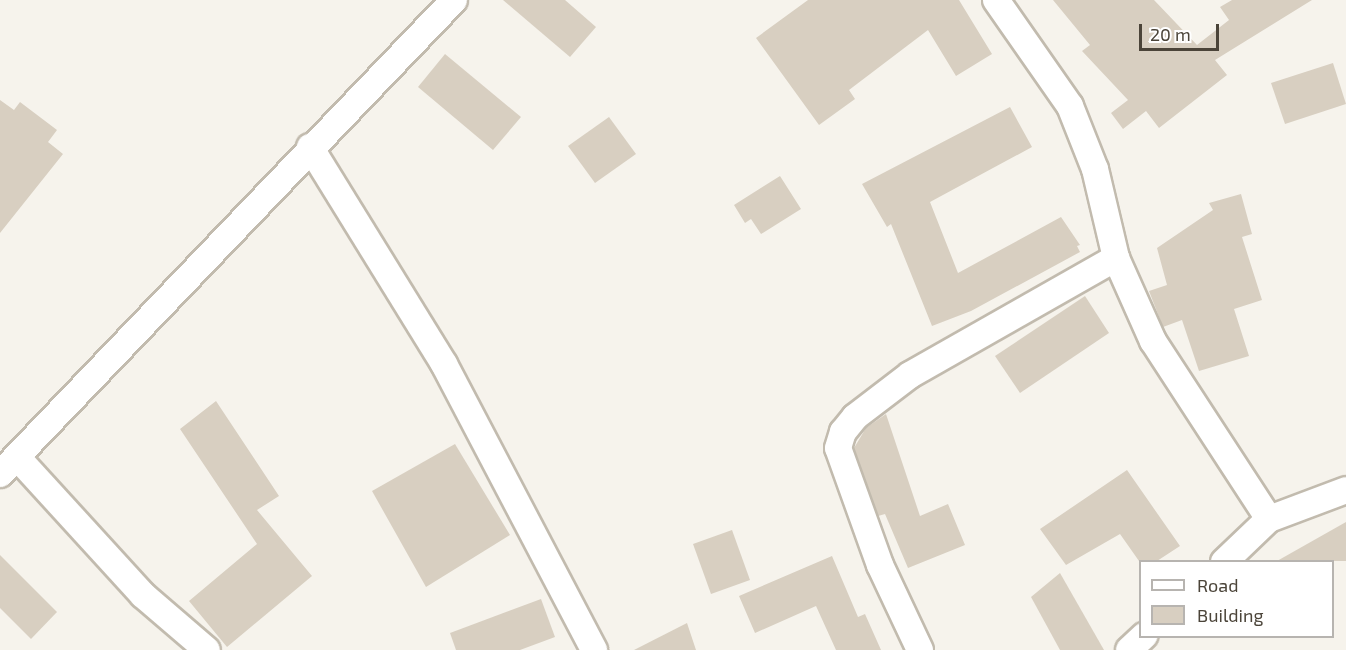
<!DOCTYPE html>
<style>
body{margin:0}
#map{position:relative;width:1346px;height:650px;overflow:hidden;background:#f6f3ec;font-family:"Exo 2",sans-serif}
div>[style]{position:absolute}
.building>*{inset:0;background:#d8cfc1}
.roads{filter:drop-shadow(2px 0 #c2bbae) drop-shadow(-2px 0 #c2bbae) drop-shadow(0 2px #c2bbae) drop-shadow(0 -2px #c2bbae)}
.street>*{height:26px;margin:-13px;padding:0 13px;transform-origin:13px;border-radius:13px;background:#fff}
span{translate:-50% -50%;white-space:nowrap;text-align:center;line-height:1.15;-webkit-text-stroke:4.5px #fff;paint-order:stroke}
.legend{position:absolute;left:1139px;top:560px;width:195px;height:78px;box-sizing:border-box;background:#fff;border:2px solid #b7b4b0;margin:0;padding:8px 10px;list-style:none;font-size:18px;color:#4b4439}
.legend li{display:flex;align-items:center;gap:12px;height:30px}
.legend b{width:30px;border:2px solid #b7b4b0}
.scale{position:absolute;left:1139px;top:24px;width:80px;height:27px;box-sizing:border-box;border:3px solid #4b4439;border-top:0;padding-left:8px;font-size:18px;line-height:21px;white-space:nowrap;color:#4b4439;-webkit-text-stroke:4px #fff;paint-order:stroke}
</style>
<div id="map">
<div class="building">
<div style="clip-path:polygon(503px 0,565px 0,596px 27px,570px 57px)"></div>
<div style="clip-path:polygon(808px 0,959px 0,992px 54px,956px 76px,928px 30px,849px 90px,855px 99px,819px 125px,756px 38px)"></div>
<div style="clip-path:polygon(1053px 0,1154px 0,1197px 45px,1229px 20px,1220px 7px,1232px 0,1312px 0,1215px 60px,1227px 75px,1159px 128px,1146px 111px,1123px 129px,1111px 113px,1128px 100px,1082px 51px,1090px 45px)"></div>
<div style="clip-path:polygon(445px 54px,521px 117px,493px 150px,418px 87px)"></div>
<div style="clip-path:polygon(1333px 63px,1346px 104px,1285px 124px,1271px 83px)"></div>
<div style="clip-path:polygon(0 100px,14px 110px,20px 102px,57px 130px,48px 142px,63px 154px,0 233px)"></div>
<div style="clip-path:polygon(1010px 107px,1032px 147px,930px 202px,958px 273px,1061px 217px,1080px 245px,1077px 246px,1080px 252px,971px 311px,932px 326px,891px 224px,887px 227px,862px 184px)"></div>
<div style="clip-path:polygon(609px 117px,636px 154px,595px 183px,568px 146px)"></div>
<div style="clip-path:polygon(780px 176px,801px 209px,761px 234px,751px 219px,745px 223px,734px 205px)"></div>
<div style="clip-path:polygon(1241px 194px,1252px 234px,1242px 237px,1262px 300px,1234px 309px,1249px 356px,1199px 371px,1182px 320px,1163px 327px,1149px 291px,1167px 285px,1157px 248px,1213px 210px,1209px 203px)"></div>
<div style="clip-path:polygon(1085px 296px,1109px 333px,1020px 393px,995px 356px)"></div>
<div style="clip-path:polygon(216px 401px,279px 496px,257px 510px,312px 576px,227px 647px,189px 601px,257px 544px,180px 429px)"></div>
<div style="clip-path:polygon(886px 414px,920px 516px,948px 504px,965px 545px,908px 568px,885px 514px,878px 516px,854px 448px,866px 428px)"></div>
<div style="clip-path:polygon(455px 444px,510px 535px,426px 587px,372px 491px)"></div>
<div style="clip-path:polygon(1127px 470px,1180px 546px,1157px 561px,1139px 561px,1120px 534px,1066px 565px,1040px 529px)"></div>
<div style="clip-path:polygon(1346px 522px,1346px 561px,1277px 561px)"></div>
<div style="clip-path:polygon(732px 530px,750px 580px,711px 594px,693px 544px)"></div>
<div style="clip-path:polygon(0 555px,57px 612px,31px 639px,0 608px)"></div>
<div style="clip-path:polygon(832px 556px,858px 617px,865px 614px,881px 650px,836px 650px,816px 606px,755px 633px,739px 596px)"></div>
<div style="clip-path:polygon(1060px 573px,1104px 650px,1060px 650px,1031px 597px)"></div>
<div style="clip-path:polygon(541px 599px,555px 637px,520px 650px,456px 650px,450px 633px)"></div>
<div style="clip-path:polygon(687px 623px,696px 650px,634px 650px)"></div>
</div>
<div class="roads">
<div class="street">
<div style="left:996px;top:0;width:129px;rotate:55.1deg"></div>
<div style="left:1070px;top:106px;width:68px;rotate:68.4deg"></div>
<div style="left:1095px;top:169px;width:91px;rotate:76.7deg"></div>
<div style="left:1116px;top:258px;width:91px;rotate:66deg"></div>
<div style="left:1153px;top:341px;width:212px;rotate:56.9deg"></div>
<div style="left:310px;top:147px;width:255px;rotate:58.3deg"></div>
<div style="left:444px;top:364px;width:323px;rotate:62.3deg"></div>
<div style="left:17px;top:457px;width:187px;rotate:47.6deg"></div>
<div style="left:143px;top:595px;width:84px;rotate:40.7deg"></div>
<div style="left:0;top:474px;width:656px;rotate:-46.23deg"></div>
<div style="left:1224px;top:562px;width:62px;rotate:-43.7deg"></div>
<div style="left:1269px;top:519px;width:82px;rotate:-20.6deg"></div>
<div style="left:920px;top:650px;width:94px;rotate:-115.2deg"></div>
<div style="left:880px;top:565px;width:124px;rotate:-109.7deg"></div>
<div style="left:838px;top:448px;width:17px;rotate:-73deg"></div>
<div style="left:843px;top:432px;width:19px;rotate:-51deg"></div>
<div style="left:855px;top:417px;width:69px;rotate:-37.4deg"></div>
<div style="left:910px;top:375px;width:237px;rotate:-29.6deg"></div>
<div style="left:1129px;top:650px;width:21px;rotate:-43deg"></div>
</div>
</div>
<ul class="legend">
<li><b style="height:8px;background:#fff"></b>Road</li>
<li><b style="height:16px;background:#d8cfc1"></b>Building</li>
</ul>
<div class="scale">20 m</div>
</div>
